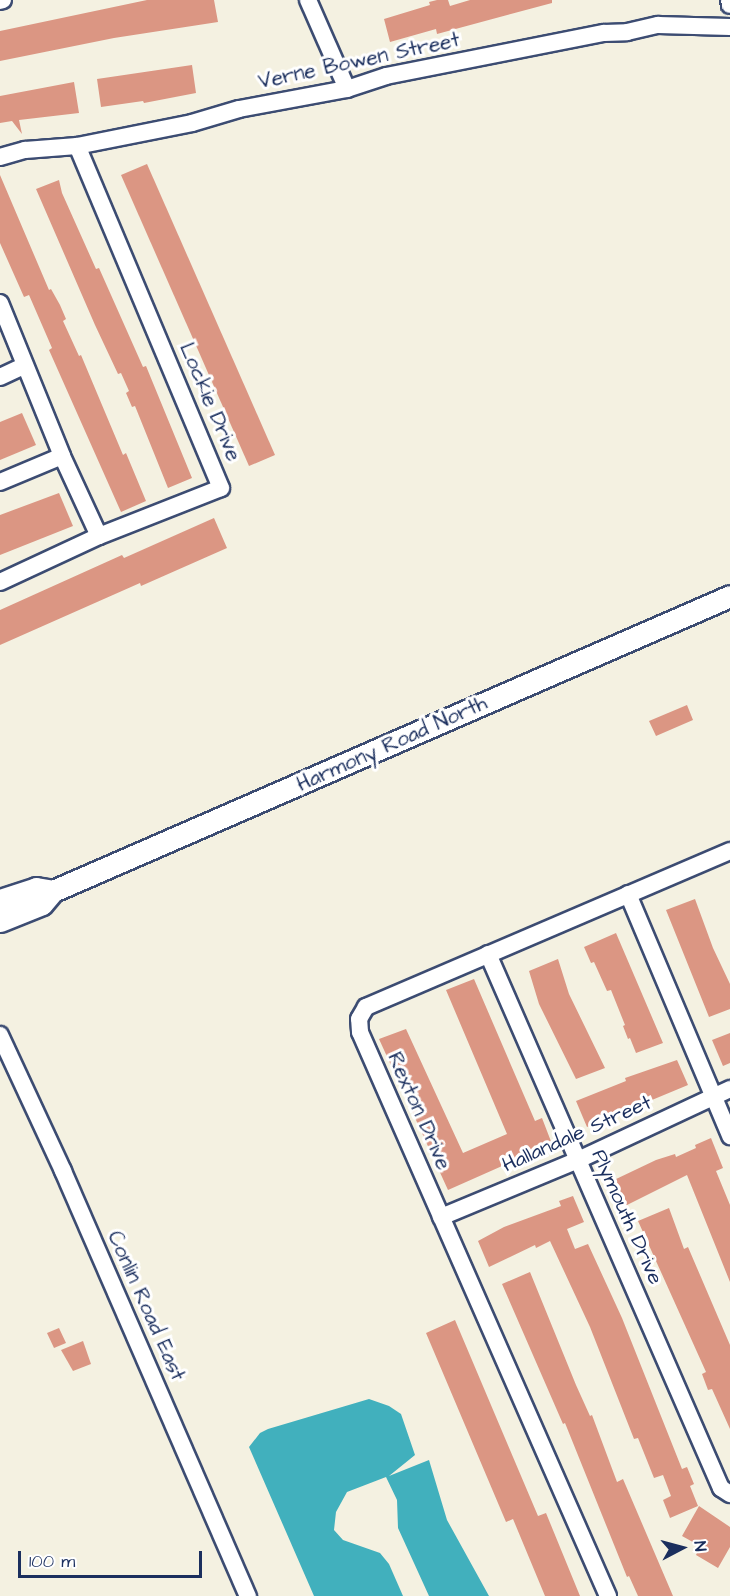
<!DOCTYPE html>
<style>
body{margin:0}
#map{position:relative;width:730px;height:1596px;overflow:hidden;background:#f4f1e1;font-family:"Architects Daughter",sans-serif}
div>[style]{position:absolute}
.water>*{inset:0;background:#41b0bd}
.building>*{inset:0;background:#db9683}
.roads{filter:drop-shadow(2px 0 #3c4c72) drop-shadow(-2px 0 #3c4c72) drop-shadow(0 2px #3c4c72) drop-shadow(0 -2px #3c4c72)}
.minor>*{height:16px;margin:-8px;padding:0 8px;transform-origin:8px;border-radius:8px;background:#fff}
.major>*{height:21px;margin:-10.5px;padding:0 10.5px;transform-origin:10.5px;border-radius:10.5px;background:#fff}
span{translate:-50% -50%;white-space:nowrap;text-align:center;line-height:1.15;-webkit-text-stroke:6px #fff;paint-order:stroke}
.street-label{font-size:21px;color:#1b2f5e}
.north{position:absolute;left:652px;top:1518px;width:60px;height:60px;-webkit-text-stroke:4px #fff;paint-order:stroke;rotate:84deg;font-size:16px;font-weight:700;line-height:24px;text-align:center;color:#1b2f5e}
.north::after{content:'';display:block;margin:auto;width:21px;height:27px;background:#1b2f5e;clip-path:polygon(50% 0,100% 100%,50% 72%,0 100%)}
.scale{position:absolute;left:18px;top:1551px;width:184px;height:27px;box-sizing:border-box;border:3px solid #1b2f5e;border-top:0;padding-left:8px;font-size:18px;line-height:21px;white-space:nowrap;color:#1b2f5e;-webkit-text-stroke:4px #fff;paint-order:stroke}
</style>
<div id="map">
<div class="water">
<div style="clip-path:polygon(369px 1399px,389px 1406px,401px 1414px,415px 1455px,389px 1476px,429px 1460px,447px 1520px,489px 1596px,429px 1596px,398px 1528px,397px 1500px,386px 1477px,347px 1492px,336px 1512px,334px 1530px,343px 1540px,380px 1553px,389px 1564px,403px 1596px,314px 1596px,249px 1447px,260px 1433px,268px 1429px)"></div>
</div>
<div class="building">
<div style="clip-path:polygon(147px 0,214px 0,218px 22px,114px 38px,0 61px,0 31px)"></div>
<div style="clip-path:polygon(437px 0,448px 0,450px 6px,470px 0,552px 0,552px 3px,437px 34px,436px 29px,390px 42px,384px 19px,430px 5px,429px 2px)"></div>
<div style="clip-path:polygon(192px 65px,196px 93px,144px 103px,143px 101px,101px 107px,97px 79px)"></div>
<div style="clip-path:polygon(74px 82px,79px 113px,19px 120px,22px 134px,12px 121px,0 123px,0 96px)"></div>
<div style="clip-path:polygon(147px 164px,275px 455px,249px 466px,121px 175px)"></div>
<div style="clip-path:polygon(0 175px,49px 290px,51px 289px,60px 305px,66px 319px,63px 321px,79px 356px,81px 355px,123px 455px,126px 453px,146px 501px,121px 512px,49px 350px,52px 348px,29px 295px,24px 297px,0 243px)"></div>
<div style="clip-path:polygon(59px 180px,62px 193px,96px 269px,99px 268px,143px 367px,146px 366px,192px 478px,168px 488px,135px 406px,132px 407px,126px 393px,129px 391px,121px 373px,118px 374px,95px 325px,36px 189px)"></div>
<div style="clip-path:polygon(22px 413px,36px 445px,0 460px,0 422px)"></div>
<div style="clip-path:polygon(59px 493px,73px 526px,0 555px,0 515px)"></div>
<div style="clip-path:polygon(214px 518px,227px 548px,141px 586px,140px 583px,0 645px,0 610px,122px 555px,124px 558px)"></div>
<div style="clip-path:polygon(687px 705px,693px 720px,656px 736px,649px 721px)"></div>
<div style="clip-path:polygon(695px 899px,713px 948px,730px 984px,730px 1009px,709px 1017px,666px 910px)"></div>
<div style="clip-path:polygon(616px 933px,663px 1043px,636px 1053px,630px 1038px,628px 1039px,623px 1026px,625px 1025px,611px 990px,607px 991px,594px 962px,591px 963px,584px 947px)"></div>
<div style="clip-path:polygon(558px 959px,569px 994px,605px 1068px,576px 1079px,539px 1004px,529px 971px)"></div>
<div style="clip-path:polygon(474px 979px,535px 1121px,542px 1118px,552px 1144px,448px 1190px,379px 1039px,406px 1029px,463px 1153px,507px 1134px,446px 990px)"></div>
<div style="clip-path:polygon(730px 1033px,730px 1063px,723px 1066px,712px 1040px)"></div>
<div style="clip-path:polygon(677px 1060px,688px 1085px,587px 1127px,576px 1101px,626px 1081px,625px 1078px)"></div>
<div style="clip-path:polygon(711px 1138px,723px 1168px,716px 1171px,730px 1205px,730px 1282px,687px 1175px,625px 1206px,614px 1180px,656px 1160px,675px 1154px,676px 1157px,696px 1148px,695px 1145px)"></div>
<div style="clip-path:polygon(573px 1196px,584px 1222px,567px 1229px,575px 1249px,588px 1244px,622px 1318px,682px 1469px,687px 1467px,694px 1484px,690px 1486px,698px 1506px,670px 1518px,663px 1500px,671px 1496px,663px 1475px,654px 1478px,638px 1438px,634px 1439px,590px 1327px,550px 1241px,536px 1248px,535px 1245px,489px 1267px,478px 1241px,504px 1227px,561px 1206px,559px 1201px)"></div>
<div style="clip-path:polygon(669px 1208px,684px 1249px,688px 1247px,730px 1345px,730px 1429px,712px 1389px,708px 1390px,702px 1374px,706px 1372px,638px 1221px)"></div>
<div style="clip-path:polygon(530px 1272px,576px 1385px,590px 1416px,592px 1415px,617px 1482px,623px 1479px,673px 1596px,638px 1596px,629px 1576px,627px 1577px,565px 1423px,563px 1424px,502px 1284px)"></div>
<div style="clip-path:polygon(455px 1320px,538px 1516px,546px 1513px,580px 1596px,545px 1596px,513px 1519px,506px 1522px,426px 1333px)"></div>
<div style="clip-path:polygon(59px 1328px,66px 1343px,54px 1348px,47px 1333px)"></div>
<div style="clip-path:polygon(83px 1341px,91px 1364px,73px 1371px,61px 1350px)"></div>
<div style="clip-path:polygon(699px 1506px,730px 1527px,730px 1547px,718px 1568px,696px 1555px,700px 1546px,682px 1536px)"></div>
</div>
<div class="roads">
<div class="minor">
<div style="left:308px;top:0;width:97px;rotate:66.3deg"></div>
<div style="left:729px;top:0;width:5px;rotate:79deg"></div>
<div style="left:0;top:1px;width:3px;rotate:-18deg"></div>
<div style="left:0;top:157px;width:26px;rotate:-16deg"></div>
<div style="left:25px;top:150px;width:52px;rotate:-4.4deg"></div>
<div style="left:77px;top:146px;width:117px;rotate:-11.3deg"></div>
<div style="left:192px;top:123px;width:49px;rotate:-16.6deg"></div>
<div style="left:239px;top:109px;width:110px;rotate:-10.5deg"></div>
<div style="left:347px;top:89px;width:41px;rotate:-18.4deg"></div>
<div style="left:386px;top:76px;width:222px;rotate:-11.2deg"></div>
<div style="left:604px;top:33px;width:23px;rotate:-2deg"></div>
<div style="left:627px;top:32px;width:32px;rotate:-13deg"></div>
<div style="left:658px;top:25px;width:72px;rotate:1.6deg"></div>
<div style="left:0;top:303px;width:165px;rotate:67.9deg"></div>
<div style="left:62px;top:456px;width:88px;rotate:65.2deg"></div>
<div style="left:0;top:377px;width:26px;rotate:-25deg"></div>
<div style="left:0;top:482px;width:67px;rotate:-22.8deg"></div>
<div style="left:0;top:582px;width:109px;rotate:-24.9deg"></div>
<div style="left:99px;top:536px;width:131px;rotate:-21.5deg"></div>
<div style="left:221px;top:488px;width:371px;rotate:-112.8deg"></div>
<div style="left:628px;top:894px;width:263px;rotate:67.1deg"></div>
<div style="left:488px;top:954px;width:583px;rotate:66.43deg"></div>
<div style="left:721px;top:1488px;width:11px;rotate:34deg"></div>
<div style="left:0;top:1035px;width:150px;rotate:65.1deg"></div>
<div style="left:63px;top:1171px;width:464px;rotate:66.5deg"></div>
<div style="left:441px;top:1217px;width:148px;rotate:-22.6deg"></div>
<div style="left:578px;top:1160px;width:168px;rotate:-25deg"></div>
<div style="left:608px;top:1596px;width:616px;rotate:-113.74deg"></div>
<div style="left:360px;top:1032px;width:13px;rotate:-94deg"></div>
<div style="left:359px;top:1019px;width:14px;rotate:-60deg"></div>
<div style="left:366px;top:1007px;width:396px;rotate:-23.2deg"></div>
</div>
<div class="major">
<div style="left:0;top:900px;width:38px;rotate:-18deg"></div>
<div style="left:36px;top:888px;width:17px;rotate:10deg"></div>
<div style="left:0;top:921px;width:45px;rotate:-22deg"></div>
<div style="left:42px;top:904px;width:17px;rotate:-50deg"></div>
<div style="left:53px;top:891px;width:738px;rotate:-23.54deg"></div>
</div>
</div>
<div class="street-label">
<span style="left:359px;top:61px;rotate:-12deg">Verne Bowen Street</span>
<span style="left:210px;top:402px;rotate:67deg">Lockie Drive</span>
<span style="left:392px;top:744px;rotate:-24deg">Harmony Road North</span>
<span style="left:419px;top:1111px;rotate:66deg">Rexton Drive</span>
<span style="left:577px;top:1134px;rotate:-24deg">Hallandale Street</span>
<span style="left:627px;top:1217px;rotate:66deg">Plymouth Drive</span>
<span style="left:146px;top:1306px;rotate:66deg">Conlin Road East</span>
</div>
<div class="north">N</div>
<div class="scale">100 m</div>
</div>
